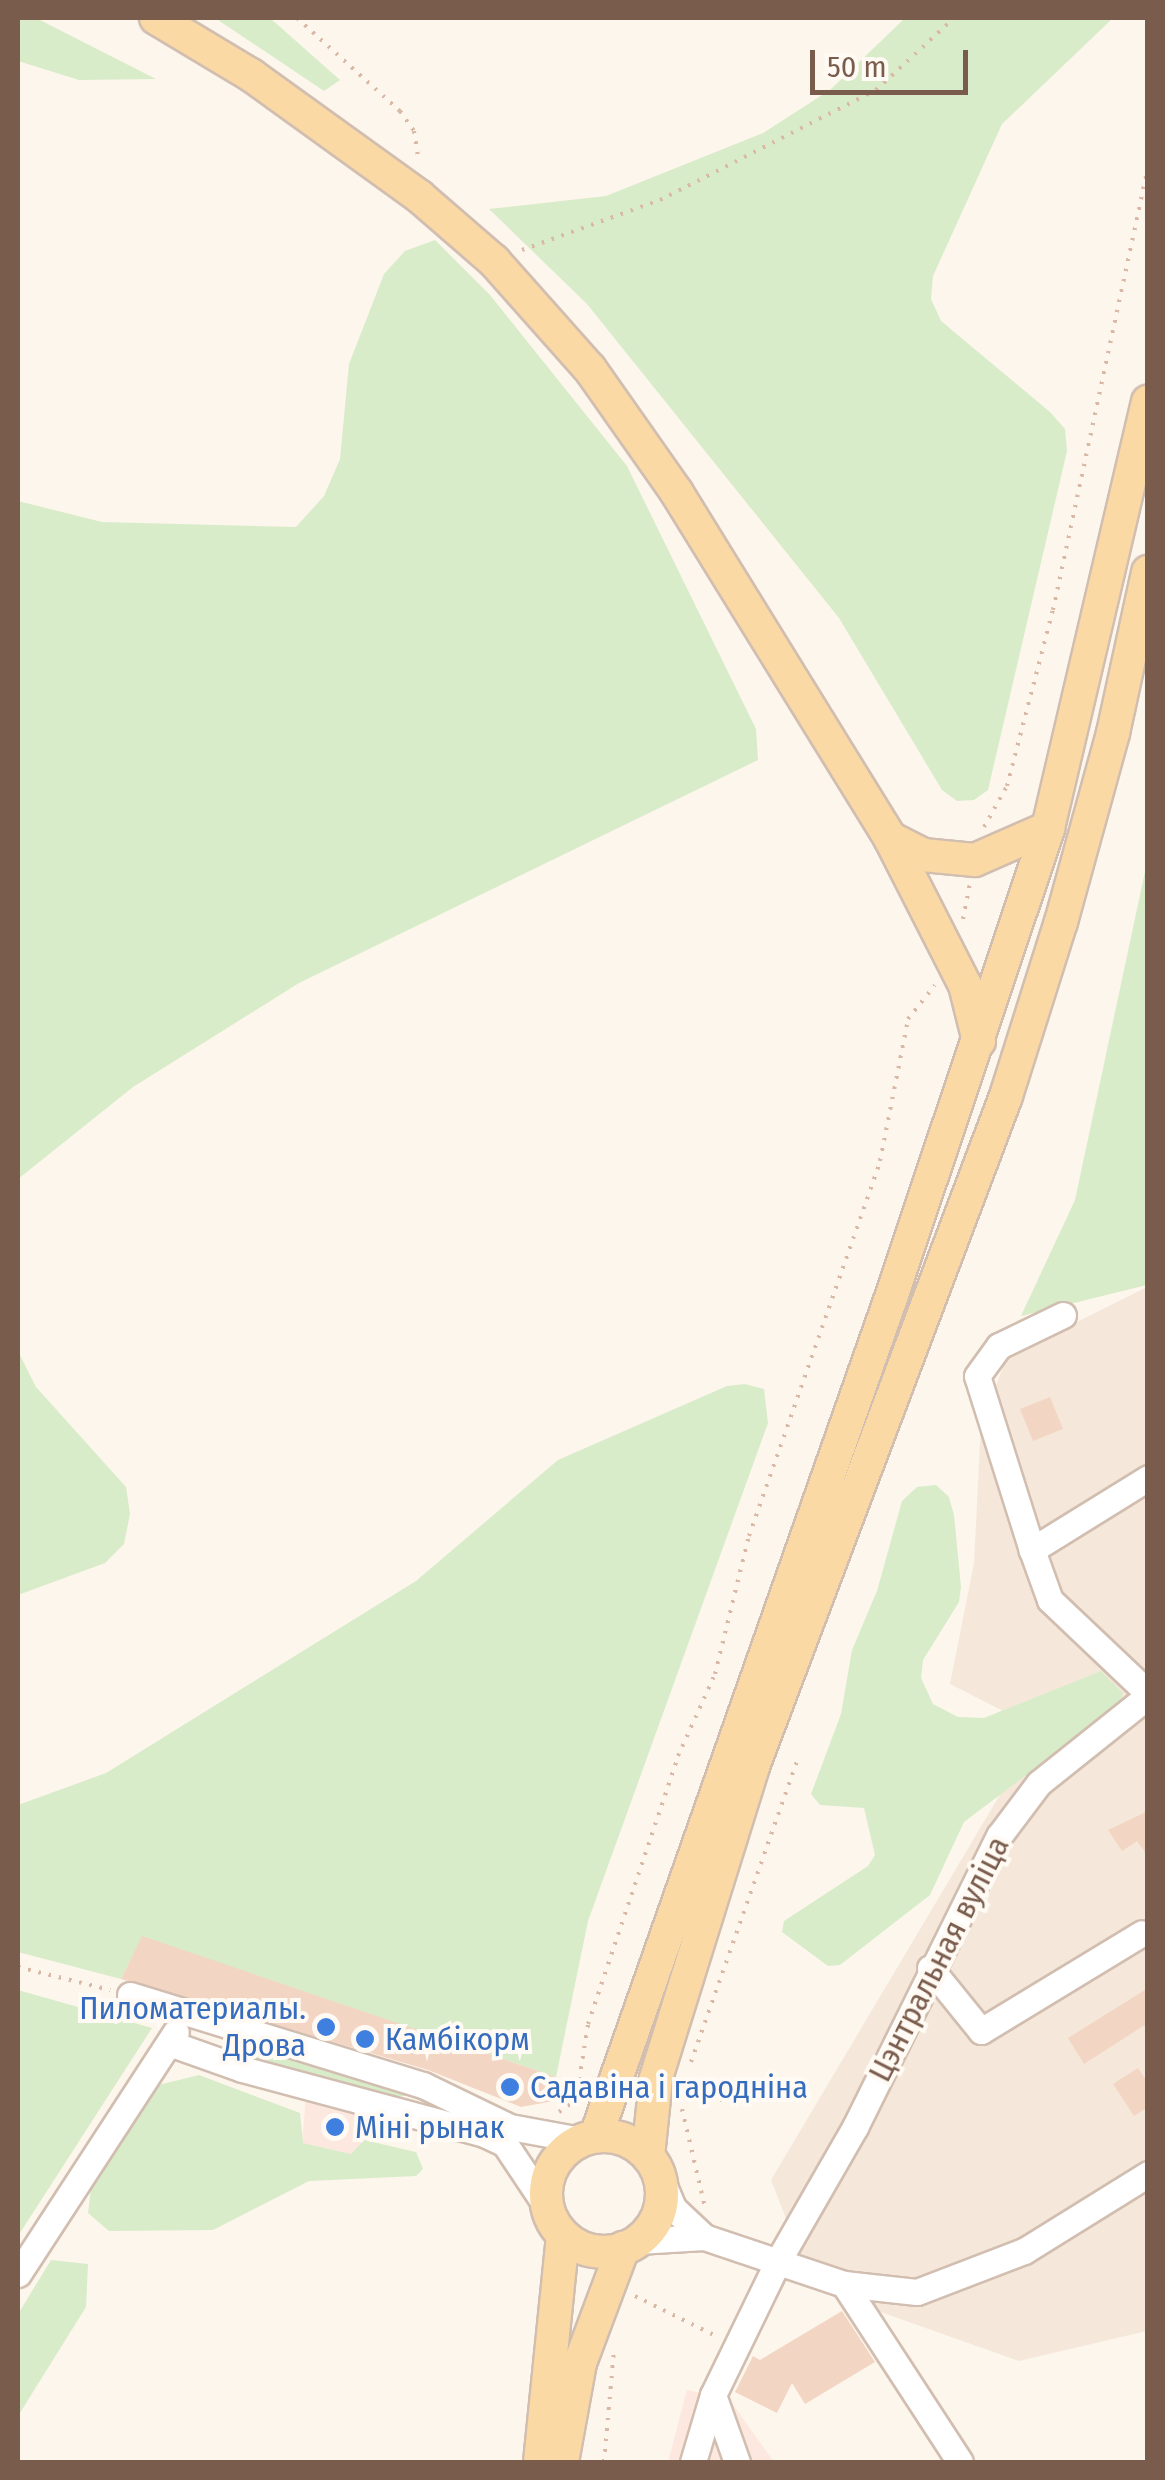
<!DOCTYPE html>
<meta charset="utf-8">
<style>
body{margin:0}
#map{position:relative;width:1165px;height:2480px;overflow:hidden;background:#fdf6ec;font-family:"Fira Sans Condensed",sans-serif}
div>[style]{position:absolute}
.residential>*{inset:0;background:#f5e8da}
.commercial>*{inset:0;background:#fde8e0}
.green>*{inset:0;background:#d8ecc9}
.building>*{inset:0;background:#f3d5c3}
.path>*{height:4px;margin-top:-2px;transform-origin:0;background:repeating-linear-gradient(90deg,#d9b8a5 0 2.5px,transparent 0 10.5px)}
.roads{filter:drop-shadow(2px 0 #d1beb0) drop-shadow(-2px 0 #d1beb0) drop-shadow(0 2px #d1beb0) drop-shadow(0 -2px #d1beb0)}
.minor>*{height:25px;margin:-12.5px;padding:0 12.5px;transform-origin:12.5px;border-radius:12.5px;background:#fff}
.major>*{height:32px;margin:-16px;padding:0 16px;transform-origin:16px;border-radius:16px;background:#fbd9a5}
.major>.ring{margin:-16px;padding:0;box-sizing:content-box;background:none;border:32px solid #fbd9a5;border-radius:50%}
.dots>*{width:28px;height:28px;translate:-50% -50%;box-sizing:border-box;border:5px solid #fffaf3;border-radius:50%}
span{translate:-50% -50%;white-space:nowrap;text-align:center;line-height:1.15;-webkit-text-stroke:8px #fffaf3;paint-order:stroke}
.street-label{font-size:32px;color:#7a5c4d}
.shop-label{font-size:32px;color:#366cbe}
.right{translate:-100% -50%;text-align:right}
.left{translate:0 -50%;text-align:left}
.frame{position:absolute;inset:0;border:20px solid #7a5c4d;pointer-events:none}
.scale{position:absolute;left:810px;top:50px;width:158px;height:45px;box-sizing:border-box;border:5px solid #7a5c4d;border-top:0;padding-left:12px;font-size:30px;line-height:35px;white-space:nowrap;color:#7a5c4d;-webkit-text-stroke:8px #fffaf3;paint-order:stroke}
</style>
<div id="map">
<div class="residential">
<div style="clip-path:polygon(1147px 1287px,1147px 2331px,1019px 2361px,813px 2288px,771px 2180px,1039px 1729px,950px 1684px,974px 1563px,981px 1424px,1007px 1357px)"></div>
</div>
<div class="commercial">
<div style="clip-path:polygon(306px 2095px,372px 2112px,364px 2140px,351px 2154px,302px 2143px)"></div>
<div style="clip-path:polygon(687px 2390px,729px 2399px,774px 2462px,668px 2462px)"></div>
</div>
<div class="green">
<div style="clip-path:polygon(18px 18px,36px 18px,156px 79px,79px 80px,18px 61px)"></div>
<div style="clip-path:polygon(215px 18px,270px 18px,340px 80px,324px 91px)"></div>
<div style="clip-path:polygon(905px 18px,1113px 18px,1002px 124px,933px 276px,931px 299px,941px 321px,1050px 412px,1065px 429px,1067px 451px,988px 790px,974px 800px,957px 801px,942px 790px,839px 618px,587px 304px,489px 209px,606px 196px,763px 133px,830px 90px)"></div>
<div style="clip-path:polygon(435px 240px,490px 295px,627px 466px,756px 729px,758px 760px,299px 983px,133px 1087px,18px 1179px,18px 501px,102px 522px,296px 527px,324px 496px,340px 459px,349px 364px,384px 274px,405px 251px)"></div>
<div style="clip-path:polygon(1147px 862px,1147px 1285px,1021px 1316px,1075px 1200px)"></div>
<div style="clip-path:polygon(18px 1351px,36px 1387px,126px 1487px,130px 1514px,124px 1544px,105px 1563px,18px 1595px)"></div>
<div style="clip-path:polygon(745px 1384px,764px 1389px,768px 1423px,588px 1921px,556px 2077px,142px 1937px,121px 1979px,18px 1952px,18px 1805px,106px 1773px,416px 1581px,558px 1460px,727px 1386px)"></div>
<div style="clip-path:polygon(936px 1485px,949px 1497px,954px 1515px,961px 1587px,959px 1602px,923px 1660px,921px 1678px,933px 1704px,958px 1717px,984px 1718px,1101px 1671px,1123px 1693px,1119px 1705px,964px 1822px,930px 1895px,840px 1965px,828px 1966px,782px 1932px,784px 1921px,868px 1866px,875px 1855px,864px 1808px,820px 1805px,811px 1794px,841px 1714px,852px 1650px,877px 1591px,902px 1501px,917px 1487px)"></div>
<div style="clip-path:polygon(18px 1990px,152px 2028px,18px 2236px)"></div>
<div style="clip-path:polygon(237px 2038px,412px 2092px,412px 2095px,396px 2097px,255px 2061px,226px 2046px)"></div>
<div style="clip-path:polygon(199px 2075px,300px 2113px,303px 2143px,351px 2154px,364px 2140px,416px 2152px,423px 2169px,416px 2176px,309px 2181px,213px 2230px,109px 2231px,88px 2213px,91px 2188px,150px 2087px)"></div>
<div style="clip-path:polygon(51px 2260px,88px 2264px,86px 2307px,18px 2416px,18px 2314px)"></div>
</div>
<div class="building">
<div style="clip-path:polygon(1050px 1397px,1063px 1429px,1033px 1441px,1020px 1409px)"></div>
<div style="clip-path:polygon(1148px 1811px,1148px 1856px,1137px 1841px,1122px 1851px,1108px 1830px)"></div>
<div style="clip-path:polygon(142px 1936px,556px 2077px,570px 2086px,564px 2099px,521px 2107px,428px 2070px,121px 1979px)"></div>
<div style="clip-path:polygon(1148px 1988px,1148px 2023px,1084px 2064px,1068px 2038px)"></div>
<div style="clip-path:polygon(1138px 2068px,1148px 2083px,1148px 2107px,1134px 2116px,1113px 2084px)"></div>
<div style="clip-path:polygon(842px 2311px,875px 2362px,805px 2404px,792px 2383px,777px 2413px,735px 2392px,753px 2356px,760px 2360px)"></div>
</div>
<div class="path">
<div style="left:297px;top:18px;width:139px;rotate:42.1deg"></div>
<div style="left:400px;top:111px;width:24px;rotate:55deg"></div>
<div style="left:414px;top:131px;width:31px;rotate:81deg"></div>
<div style="left:522px;top:250px;width:147px;rotate:-19.9deg"></div>
<div style="left:660px;top:200px;width:242px;rotate:-27deg"></div>
<div style="left:876px;top:90px;width:106px;rotate:-42.7deg"></div>
<div style="left:984px;top:827px;width:47px;rotate:-60.7deg"></div>
<div style="left:1007px;top:786px;width:182px;rotate:-75.4deg"></div>
<div style="left:1053px;top:610px;width:452px;rotate:-77.9deg"></div>
<div style="left:963px;top:919px;width:36px;rotate:-79deg"></div>
<div style="left:18px;top:1967px;width:95px;rotate:14deg"></div>
<div style="left:691px;top:2062px;width:325px;rotate:-70.6deg"></div>
<div style="left:681px;top:2087px;width:43px;rotate:17.6deg"></div>
<div style="left:682px;top:2109px;width:101px;rotate:76.8deg"></div>
<div style="left:559px;top:2112px;width:21px;rotate:-35deg"></div>
<div style="left:576px;top:2100px;width:77px;rotate:-81deg"></div>
<div style="left:588px;top:2024px;width:283px;rotate:-71.4deg"></div>
<div style="left:678px;top:1756px;width:90px;rotate:-65.7deg"></div>
<div style="left:715px;top:1674px;width:142px;rotate:-76.2deg"></div>
<div style="left:749px;top:1536px;width:397px;rotate:-70.7deg"></div>
<div style="left:880px;top:1161px;width:145px;rotate:-78.8deg"></div>
<div style="left:908px;top:1019px;width:43px;rotate:-51.5deg"></div>
<div style="left:635px;top:2296px;width:90px;rotate:26.3deg"></div>
<div style="left:604px;top:2462px;width:111px;rotate:-84.9deg"></div>
</div>
<div class="roads">
<div class="minor">
<div style="left:1148px;top:1478px;width:137px;rotate:148.2deg"></div>
<div style="left:1032px;top:1550px;width:53px;rotate:70.2deg"></div>
<div style="left:1050px;top:1600px;width:135px;rotate:43.5deg"></div>
<div style="left:1032px;top:1550px;width:182px;rotate:-107.5deg"></div>
<div style="left:977px;top:1376px;width:37px;rotate:-54deg"></div>
<div style="left:999px;top:1346px;width:71px;rotate:-25.8deg"></div>
<div style="left:930px;top:1968px;width:81px;rotate:51deg"></div>
<div style="left:981px;top:2031px;width:188px;rotate:-31.3deg"></div>
<div style="left:130px;top:1995px;width:307px;rotate:17.1deg"></div>
<div style="left:423px;top:2085px;width:97px;rotate:25.8deg"></div>
<div style="left:510px;top:2127px;width:72px;rotate:10.4deg"></div>
<div style="left:169px;top:2043px;width:77px;rotate:19.6deg"></div>
<div style="left:242px;top:2069px;width:251px;rotate:15deg"></div>
<div style="left:484px;top:2134px;width:23px;rotate:25deg"></div>
<div style="left:505px;top:2144px;width:76px;rotate:56.3deg"></div>
<div style="left:658px;top:2172px;width:39px;rotate:67deg"></div>
<div style="left:673px;top:2208px;width:42px;rotate:43.1deg"></div>
<div style="left:638px;top:2241px;width:66px;rotate:-3.5deg"></div>
<div style="left:704px;top:2237px;width:148px;rotate:18.6deg"></div>
<div style="left:844px;top:2284px;width:73px;rotate:6.3deg"></div>
<div style="left:917px;top:2292px;width:115px;rotate:-21deg"></div>
<div style="left:1024px;top:2251px;width:146px;rotate:-31.8deg"></div>
<div style="left:18px;top:2274px;width:289px;rotate:-56.9deg"></div>
<div style="left:844px;top:2284px;width:212px;rotate:56.9deg"></div>
<div style="left:713px;top:2395px;width:71px;rotate:70.3deg"></div>
<div style="left:693px;top:2462px;width:70px;rotate:-73.4deg"></div>
<div style="left:713px;top:2395px;width:149px;rotate:-64.1deg"></div>
<div style="left:778px;top:2261px;width:155px;rotate:-60.1deg"></div>
<div style="left:855px;top:2127px;width:325px;rotate:-63.7deg"></div>
<div style="left:999px;top:1836px;width:66px;rotate:-53deg"></div>
<div style="left:1039px;top:1783px;width:139px;rotate:-38.6deg"></div>
</div>
<div class="major">
<div style="left:156px;top:18px;width:111px;rotate:31deg"></div>
<div style="left:251px;top:75px;width:208px;rotate:35.8deg"></div>
<div style="left:420px;top:197px;width:98px;rotate:40.9deg"></div>
<div style="left:494px;top:261px;width:144px;rotate:48.4deg"></div>
<div style="left:590px;top:369px;width:151px;rotate:54.9deg"></div>
<div style="left:677px;top:493px;width:405px;rotate:58.3deg"></div>
<div style="left:890px;top:838px;width:165px;rotate:63deg"></div>
<div style="left:965px;top:985px;width:58px;rotate:76deg"></div>
<div style="left:890px;top:838px;width:37px;rotate:27deg"></div>
<div style="left:923px;top:855px;width:52px;rotate:5.5deg"></div>
<div style="left:975px;top:860px;width:80px;rotate:-23.7deg"></div>
<div style="left:596px;top:2136px;width:892px;rotate:-70.61deg"></div>
<div style="left:892px;top:1295px;width:492px;rotate:-71.5deg"></div>
<div style="left:1048px;top:828px;width:438px;rotate:-76.8deg"></div>
<div class="ring" style="left:546px;top:2136px;width:84px;height:84px"></div>
<div style="left:648px;top:2156px;width:78px;rotate:-84.1deg"></div>
<div style="left:656px;top:2078px;width:324px;rotate:-72.7deg"></div>
<div style="left:752px;top:1769px;width:719px;rotate:-69.32deg"></div>
<div style="left:1006px;top:1096px;width:182px;rotate:-72.5deg"></div>
<div style="left:1061px;top:922px;width:196px;rotate:-74.6deg"></div>
<div style="left:1113px;top:733px;width:165px;rotate:-77.7deg"></div>
<div style="left:540px;top:2462px;width:228px;rotate:-84.2deg"></div>
<div style="left:562px;top:2462px;width:101px;rotate:-79.7deg"></div>
<div style="left:580px;top:2363px;width:123px;rotate:-69.5deg"></div>
</div>
</div>
<div class="dots">
<div style="left:326px;top:2027px;background:#3f7fe0"></div>
<div style="left:365px;top:2039px;background:#3f7fe0"></div>
<div style="left:510px;top:2087px;background:#3f7fe0"></div>
<div style="left:335px;top:2127px;background:#3f7fe0"></div>
</div>
<div class="street-label">
<span style="left:939px;top:1959px;rotate:-63deg">Цэнтральная вуліца</span>
</div>
<div class="shop-label">
<span class="right" style="left:306px;top:2027px">Пиломатериалы.<br>Дрова</span>
<span class="left" style="left:385px;top:2039px">Камбікорм</span>
<span class="left" style="left:530px;top:2087px">Садавіна і гародніна</span>
<span class="left" style="left:355px;top:2127px">Міні рынак</span>
</div>
<div class="frame"></div>
<div class="scale">50 m</div>
</div>
